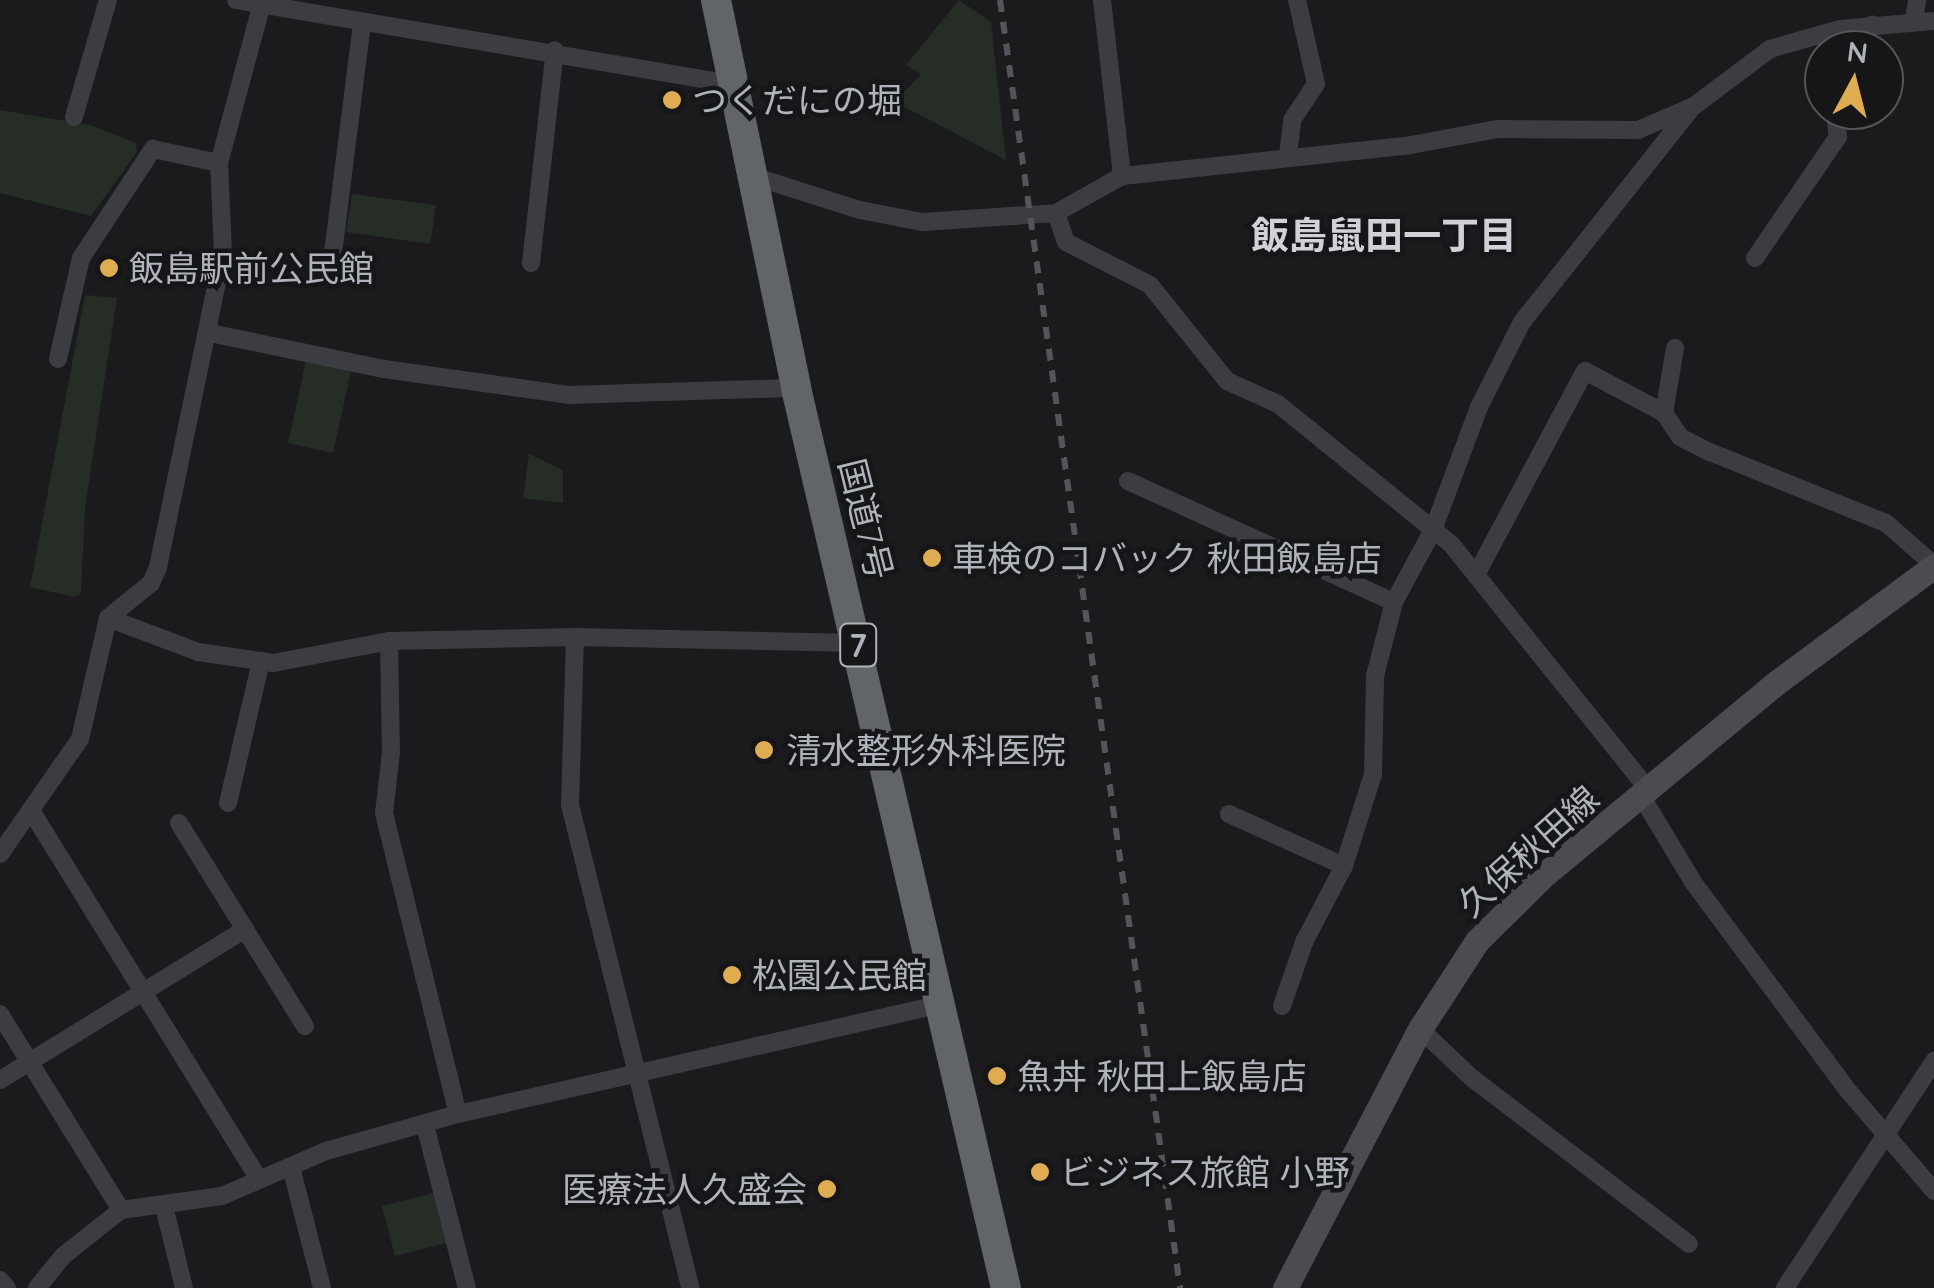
<!DOCTYPE html>
<meta charset="utf-8">
<style>
body{margin:0}
#map{position:relative;width:1934px;height:1288px;overflow:hidden;background:#1b1b1d;font-family:Quicksand,"Noto Sans JP",sans-serif}
div>[style]{position:absolute}
.green>*{inset:0;background:#252d26}
.minor>*{height:18px;margin:-9px;padding:0 9px;transform-origin:9px;border-radius:9px;background:#3c3d42}
.secondary>*{height:25px;margin:-12.5px;padding:0 12.5px;transform-origin:12.5px;border-radius:12.5px;background:#4b4c51}
.trunk>*{height:30px;margin:-15px;padding:0 15px;transform-origin:15px;border-radius:15px;background:#616469}
.rail>*{height:6px;margin-top:-3px;transform-origin:0;background:repeating-linear-gradient(90deg,#54555a 0 12px,transparent 0 22px)}
.dots>*{width:28px;height:28px;translate:-50% -50%;box-sizing:border-box;border:5px solid #161618;border-radius:50%}
span{translate:-50% -50%;white-space:nowrap;text-align:center;line-height:1.15;-webkit-text-stroke:9px #161618;paint-order:stroke}
.shield-label span{padding:2px 8px;background:#161618;border:2px solid;border-radius:8px;-webkit-text-stroke-width:0}
.shield-label{font-size:32px;color:#afb3bb;font-weight:700}
.poi-label{font-size:35px;color:#afb3bb}
.left{translate:0 -50%;text-align:left}
.right{translate:-100% -50%;text-align:right}
.street-label{font-size:35px;color:#afb3bb}
.neighbourhood-label{font-size:38px;color:#d0d2d7;font-weight:700}
.north{position:absolute;left:1804px;top:30px;width:100px;height:100px;box-sizing:border-box;background:#161618;border:2px solid #535559;border-radius:50%;rotate:7deg;font-size:28px;font-weight:700;line-height:40px;text-align:center;color:#afb3bb}
.north::after{content:'';display:block;margin:auto;width:35px;height:45px;background:#e0ac50;clip-path:polygon(50% 0,100% 100%,50% 72%,0 100%)}
</style>
<div id="map">
<div class="green">
<div style="clip-path:polygon(959px 0,991px 22px,1006px 160px,895px 102px,921px 74px,906px 65px)"></div>
<div style="clip-path:polygon(0 110px,90px 125px,136px 143px,137px 152px,91px 216px,0 193px)"></div>
<div style="clip-path:polygon(352px 194px,436px 205px,430px 244px,346px 232px)"></div>
<div style="clip-path:polygon(85px 295px,117px 298px,85px 507px,81px 593px,75px 597px,30px 587px)"></div>
<div style="clip-path:polygon(306px 361px,351px 371px,333px 453px,288px 443px)"></div>
<div style="clip-path:polygon(529px 454px,563px 470px,563px 503px,523px 498px)"></div>
<div style="clip-path:polygon(434px 1193px,446px 1243px,395px 1256px,382px 1206px)"></div>
</div>
<div class="minor">
<div style="left:236px;top:0;width:502px;rotate:9.63deg"></div>
<div style="left:1102px;top:0;width:177px;rotate:83.5deg"></div>
<div style="left:1914px;top:20px;width:20px;rotate:-81deg"></div>
<div style="left:1858px;top:50px;width:29px;rotate:-61deg"></div>
<div style="left:74px;top:117px;width:122px;rotate:-73.8deg"></div>
<div style="left:1288px;top:155px;width:35px;rotate:-83deg"></div>
<div style="left:1292px;top:120px;width:43px;rotate:-56.3deg"></div>
<div style="left:1316px;top:84px;width:86px;rotate:-102.7deg"></div>
<div style="left:750px;top:175px;width:115px;rotate:17.7deg"></div>
<div style="left:860px;top:210px;width:63px;rotate:11deg"></div>
<div style="left:922px;top:222px;width:134px;rotate:-3.8deg"></div>
<div style="left:1056px;top:213px;width:76px;rotate:-29.3deg"></div>
<div style="left:1122px;top:176px;width:291px;rotate:-6.1deg"></div>
<div style="left:1411px;top:145px;width:87px;rotate:-10.5deg"></div>
<div style="left:1497px;top:129px;width:141px;rotate:0.4deg"></div>
<div style="left:1638px;top:130px;width:61px;rotate:-23.2deg"></div>
<div style="left:1694px;top:106px;width:95px;rotate:-36.9deg"></div>
<div style="left:1770px;top:49px;width:73px;rotate:-15.9deg"></div>
<div style="left:1840px;top:29px;width:94px;rotate:-4.9deg"></div>
<div style="left:1056px;top:213px;width:31px;rotate:71deg"></div>
<div style="left:1066px;top:242px;width:94px;rotate:27.1deg"></div>
<div style="left:1150px;top:285px;width:123px;rotate:51.3deg"></div>
<div style="left:1227px;top:381px;width:56px;rotate:24.3deg"></div>
<div style="left:1278px;top:404px;width:223px;rotate:39deg"></div>
<div style="left:1451px;top:544px;width:316px;rotate:51.2deg"></div>
<div style="left:1755px;top:258px;width:147px;rotate:-55.6deg"></div>
<div style="left:1838px;top:137px;width:27px;rotate:-98deg"></div>
<div style="left:531px;top:263px;width:214px;rotate:-83.6deg"></div>
<div style="left:331px;top:269px;width:247px;rotate:-82.8deg"></div>
<div style="left:210px;top:333px;width:178px;rotate:11.7deg"></div>
<div style="left:384px;top:369px;width:186px;rotate:8deg"></div>
<div style="left:568px;top:395px;width:228px;rotate:-1.8deg"></div>
<div style="left:58px;top:359px;width:104px;rotate:-77.2deg"></div>
<div style="left:81px;top:258px;width:131px;rotate:-56.6deg"></div>
<div style="left:153px;top:149px;width:67px;rotate:12deg"></div>
<div style="left:1664px;top:413px;width:66px;rotate:-80.4deg"></div>
<div style="left:1128px;top:481px;width:292px;rotate:24.5deg"></div>
<div style="left:1477px;top:573px;width:229px;rotate:-61.9deg"></div>
<div style="left:1585px;top:371px;width:89px;rotate:28deg"></div>
<div style="left:1664px;top:413px;width:29px;rotate:56deg"></div>
<div style="left:1680px;top:437px;width:34px;rotate:27deg"></div>
<div style="left:1710px;top:452px;width:190px;rotate:22deg"></div>
<div style="left:1886px;top:523px;width:64px;rotate:41.2deg"></div>
<div style="left:108px;top:618px;width:96px;rotate:20.7deg"></div>
<div style="left:198px;top:652px;width:76px;rotate:8.3deg"></div>
<div style="left:273px;top:663px;width:118px;rotate:-10.7deg"></div>
<div style="left:389px;top:641px;width:186px;rotate:-1.2deg"></div>
<div style="left:575px;top:637px;width:283px;rotate:1.2deg"></div>
<div style="left:575px;top:637px;width:168px;rotate:91.7deg"></div>
<div style="left:570px;top:805px;width:498px;rotate:76deg"></div>
<div style="left:389px;top:641px;width:111px;rotate:89deg"></div>
<div style="left:391px;top:752px;width:61px;rotate:96.5deg"></div>
<div style="left:384px;top:813px;width:310px;rotate:76.2deg"></div>
<div style="left:1642px;top:797px;width:99px;rotate:59deg"></div>
<div style="left:1693px;top:882px;width:255px;rotate:53.4deg"></div>
<div style="left:1845px;top:1087px;width:137px;rotate:49.4deg"></div>
<div style="left:228px;top:803px;width:146px;rotate:-76.9deg"></div>
<div style="left:32px;top:812px;width:432px;rotate:58.3deg"></div>
<div style="left:1229px;top:814px;width:126px;rotate:24.3deg"></div>
<div style="left:1344px;top:866px;width:96px;rotate:-72.5deg"></div>
<div style="left:1373px;top:774px;width:98px;rotate:-88.8deg"></div>
<div style="left:1375px;top:676px;width:76px;rotate:-75.6deg"></div>
<div style="left:1394px;top:602px;width:82px;rotate:-61.6deg"></div>
<div style="left:1433px;top:530px;width:131px;rotate:-69.5deg"></div>
<div style="left:1479px;top:407px;width:95px;rotate:-63.2deg"></div>
<div style="left:1522px;top:322px;width:270px;rotate:-51.6deg"></div>
<div style="left:179px;top:823px;width:239px;rotate:58.2deg"></div>
<div style="left:0;top:854px;width:140px;rotate:-55.2deg"></div>
<div style="left:80px;top:739px;width:124px;rotate:-77deg"></div>
<div style="left:108px;top:618px;width:55px;rotate:-39.1deg"></div>
<div style="left:151px;top:583px;width:17px;rotate:-66deg"></div>
<div style="left:158px;top:567px;width:321px;rotate:-78.3deg"></div>
<div style="left:223px;top:253px;width:90px;rotate:-92.5deg"></div>
<div style="left:219px;top:163px;width:169px;rotate:-74.9deg"></div>
<div style="left:1282px;top:1006px;width:68px;rotate:-71deg"></div>
<div style="left:1304px;top:942px;width:86px;rotate:-62.2deg"></div>
<div style="left:0;top:1014px;width:230px;rotate:58.3deg"></div>
<div style="left:1420px;top:1029px;width:71px;rotate:43.3deg"></div>
<div style="left:1472px;top:1078px;width:273px;rotate:37.4deg"></div>
<div style="left:0;top:1080px;width:288px;rotate:-31.6deg"></div>
<div style="left:425px;top:1125px;width:168px;rotate:75.6deg"></div>
<div style="left:291px;top:1167px;width:125px;rotate:75.6deg"></div>
<div style="left:164px;top:1206px;width:84px;rotate:76.3deg"></div>
<div style="left:0;top:1280px;width:11px;rotate:49deg"></div>
<div style="left:37px;top:1288px;width:41px;rotate:-50.9deg"></div>
<div style="left:63px;top:1256px;width:74px;rotate:-38.4deg"></div>
<div style="left:121px;top:1210px;width:102px;rotate:-7.9deg"></div>
<div style="left:222px;top:1196px;width:113px;rotate:-23.4deg"></div>
<div style="left:326px;top:1151px;width:137px;rotate:-15.7deg"></div>
<div style="left:458px;top:1114px;width:495px;rotate:-12.8deg"></div>
<div style="left:1785px;top:1288px;width:272px;rotate:-56.7deg"></div>
</div>
<div class="secondary">
<div style="left:1285px;top:1288px;width:292px;rotate:-62.5deg"></div>
<div style="left:1420px;top:1029px;width:105px;rotate:-57.1deg"></div>
<div style="left:1477px;top:941px;width:95px;rotate:-44.6deg"></div>
<div style="left:1545px;top:874px;width:300px;rotate:-39.6deg"></div>
<div style="left:1776px;top:683px;width:197px;rotate:-36.5deg"></div>
</div>
<div class="trunk">
<div style="left:716px;top:0;width:396px;rotate:78.3deg"></div>
<div style="left:796px;top:388px;width:924px;rotate:76.87deg"></div>
</div>
<div class="rail">
<div style="left:1000px;top:0;width:1301px;rotate:82.04deg"></div>
</div>
<div class="dots">
<div style="left:672px;top:100px;background:#e0ac50"></div>
<div style="left:109px;top:268px;background:#e0ac50"></div>
<div style="left:932px;top:558px;background:#e0ac50"></div>
<div style="left:764px;top:750px;background:#e0ac50"></div>
<div style="left:732px;top:975px;background:#e0ac50"></div>
<div style="left:997px;top:1076px;background:#e0ac50"></div>
<div style="left:1040px;top:1172px;background:#e0ac50"></div>
<div style="left:827px;top:1189px;background:#e0ac50"></div>
</div>
<div class="shield-label">
<span style="left:858px;top:645px">7</span>
</div>
<div class="poi-label">
<span class="left" style="left:692px;top:100px">つくだにの堀</span>
<span class="left" style="left:129px;top:268px">飯島駅前公民館</span>
<span class="left" style="left:952px;top:558px">車検のコバック 秋田飯島店</span>
<span class="left" style="left:786px;top:750px">清水整形外科医院</span>
<span class="left" style="left:752px;top:975px">松園公民館</span>
<span class="left" style="left:1017px;top:1076px">魚丼 秋田上飯島店</span>
<span class="left" style="left:1060px;top:1172px">ビジネス旅館 小野</span>
<span class="right" style="left:807px;top:1189px">医療法人久盛会</span>
</div>
<div class="street-label">
<span style="left:866px;top:519px;rotate:76deg">国道7号</span>
<span style="left:1528px;top:851px;rotate:-42deg">久保秋田線</span>
</div>
<div class="neighbourhood-label">
<span style="left:1384px;top:236px">飯島鼠田一丁目</span>
</div>
<div class="north">N</div>
</div>
